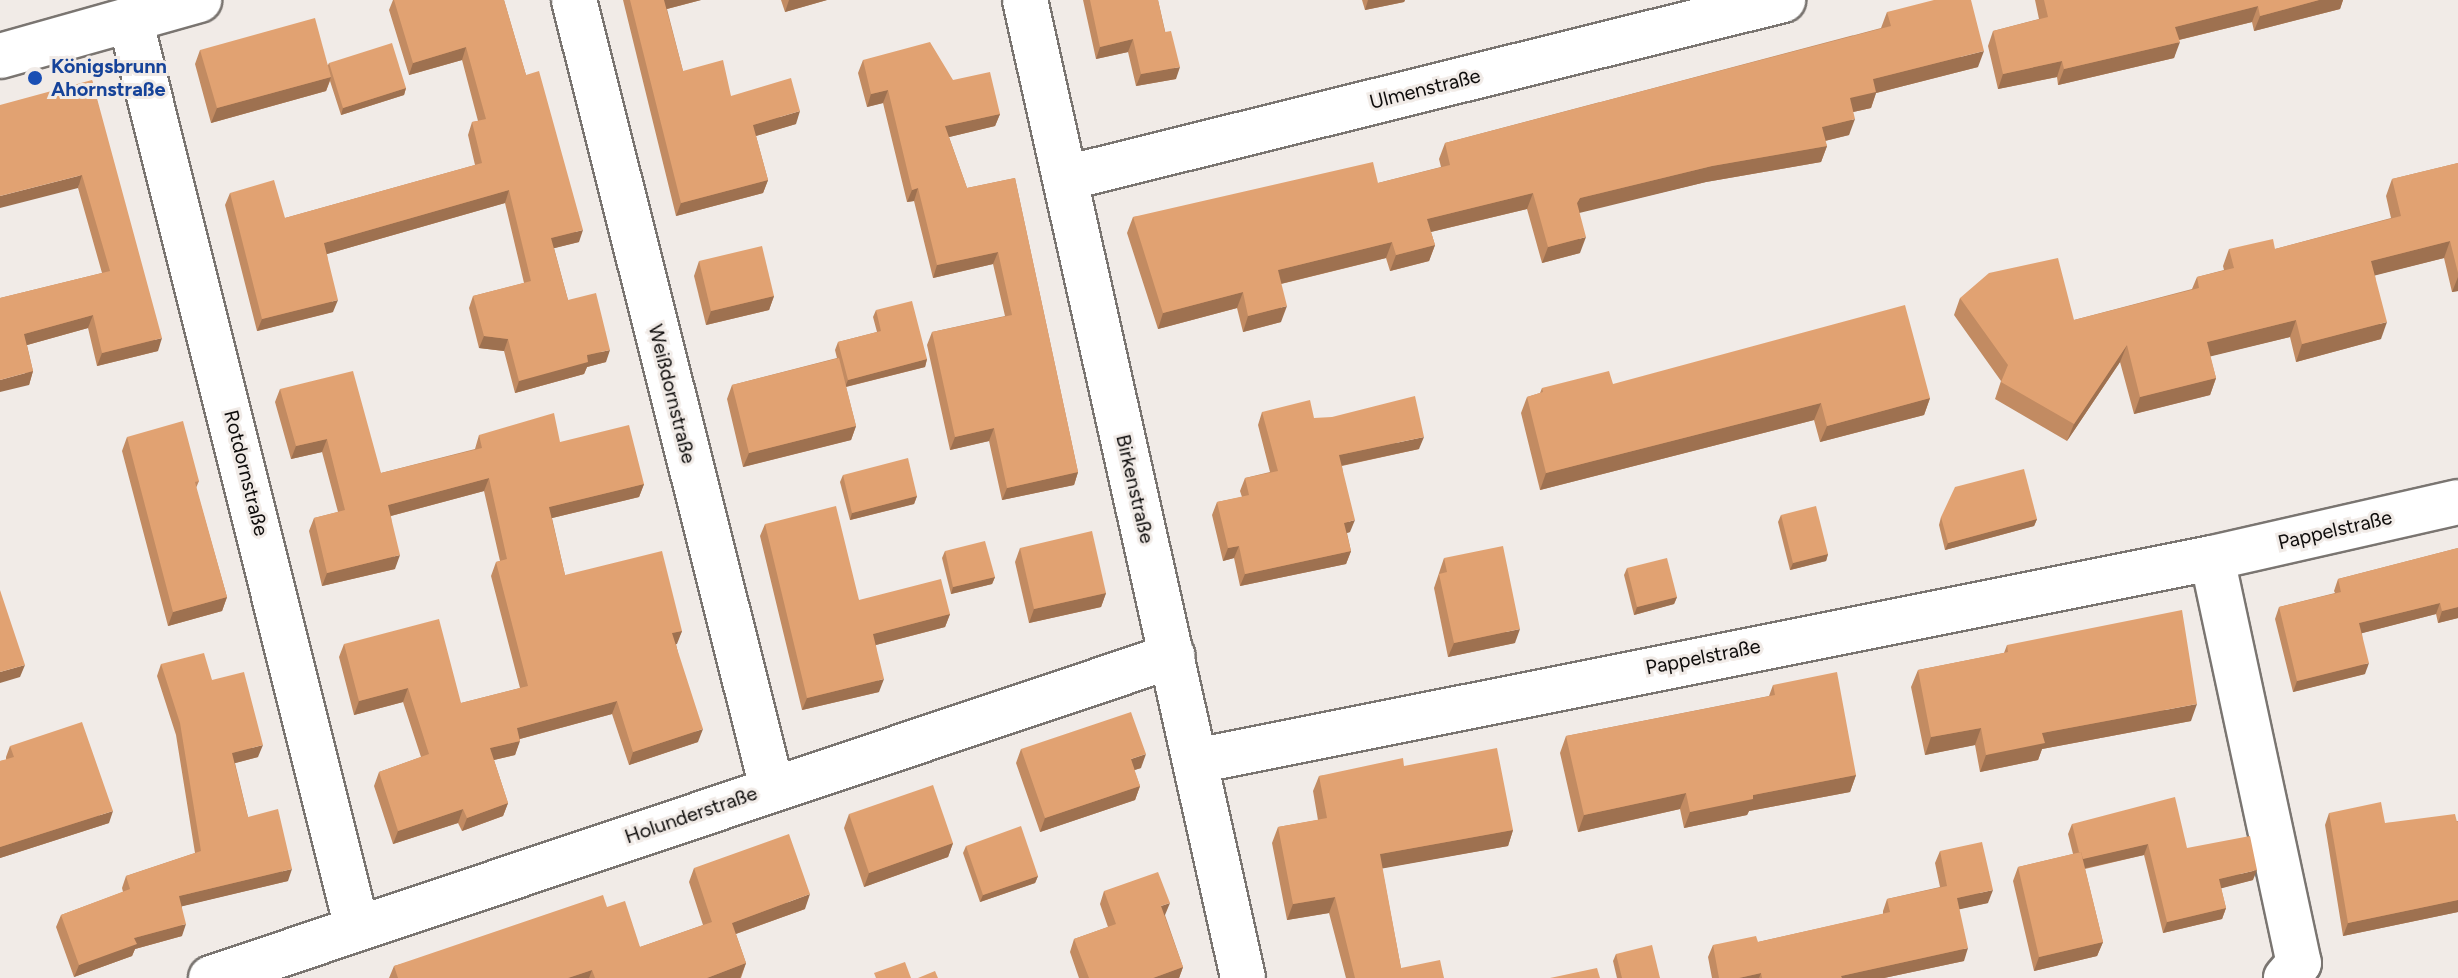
<!DOCTYPE html>
<meta charset="utf-8">
<style>
body{margin:0}
#map{position:relative;width:2458px;height:978px;overflow:hidden;background:#f1ebe7;font-family:Figtree,sans-serif}
div>[style]{position:absolute}
.roads{filter:drop-shadow(2px 0 #7a7571) drop-shadow(-2px 0 #7a7571) drop-shadow(0 2px #7a7571) drop-shadow(0 -2px #7a7571)}
.minor>*{height:44px;margin:-22px;padding:0 22px;transform-origin:22px;border-radius:22px;background:#fff}
.wall>*{inset:0;background:#c28b62}
.shaded-wall>*{inset:0;background:#9e7150}
.building>*{inset:0;background:#e1a272}
.dots>*{width:22px;height:22px;translate:-50% -50%;box-sizing:border-box;border:4px solid #f1ebe7;border-radius:50%}
span{translate:-50% -50%;white-space:nowrap;text-align:center;line-height:1.15;-webkit-text-stroke:6px #f1ebe7;paint-order:stroke}
.transit-label{font-size:20px;color:#164399;font-weight:700}
.left{translate:0 -50%;text-align:left}
.street-label{font-size:20px;color:#0e0c0b}
</style>
<div id="map">
<div class="roads">
<div class="minor">
<div style="left:574px;top:0;width:812px;rotate:75.9deg"></div>
<div style="left:1025px;top:0;width:1002px;rotate:77.43deg"></div>
<div style="left:130px;top:19px;width:937px;rotate:75.98deg"></div>
<div style="left:0;top:56px;width:207px;rotate:-15.7deg"></div>
<div style="left:1066px;top:178px;width:739px;rotate:-13.94deg"></div>
<div style="left:2212px;top:558px;width:414px;rotate:77.9deg"></div>
<div style="left:2299px;top:963px;width:20px;rotate:131deg"></div>
<div style="left:1196px;top:761px;width:1036px;rotate:-11.3deg"></div>
<div style="left:2212px;top:558px;width:252px;rotate:-12.8deg"></div>
<div style="left:211px;top:978px;width:1014px;rotate:-18.52deg"></div>
</div>
</div>
<div class="wall">
<div style="clip-path:polygon(393px 0,504px 0,526px 75px,579px 242px,554px 248px,568px 300px,606px 362px,587px 367px,584px 374px,515px 393px,504px 351px,479px 348px,469px 308px,473px 296px,524px 283px,505px 203px,327px 254px,333px 312px,257px 331px,225px 205px,230px 193px,285px 218px,475px 165px,468px 135px,472px 122px,478px 121px,462px 60px,409px 75px,389px 10px)"></div>
<div style="clip-path:polygon(623px 0,701px 0,667px 9px,683px 71px,731px 96px,796px 124px,756px 136px,768px 180px,763px 193px,676px 216px)"></div>
<div style="clip-path:polygon(781px 0,827px 0,785px 12px)"></div>
<div style="clip-path:polygon(1083px 0,1158px 0,1176px 79px,1136px 86px,1128px 52px,1096px 59px)"></div>
<div style="clip-path:polygon(1362px 0,1405px 0,1404px 2px,1365px 10px)"></div>
<div style="clip-path:polygon(2035px 0,2343px 0,2340px 9px,2254px 31px,2252px 22px,2179px 40px,2174px 58px,2058px 85px,2057px 77px,1998px 89px,1988px 46px,1993px 31px,2039px 19px)"></div>
<div style="clip-path:polygon(1887px 12px,1978px 67px,1876px 93px,1871px 108px,1853px 112px,1849px 135px,1825px 141px,1827px 146px,1821px 162px,1706px 182px,1579px 212px,1580px 253px,1542px 263px,1527px 209px,1431px 232px,1435px 245px,1429px 261px,1390px 271px,1386px 258px,1281px 284px,1281px 322px,1243px 332px,1237px 308px,1158px 329px,1127px 233px,1133px 217px,1378px 183px,1441px 167px,1439px 159px,1445px 143px,1881px 28px)"></div>
<div style="clip-path:polygon(200px 50px,328px 65px,329px 63px,406px 88px,404px 95px,341px 115px,330px 81px,326px 91px,211px 123px,195px 64px)"></div>
<div style="clip-path:polygon(863px 60px,953px 80px,1000px 114px,995px 126px,949px 137px,967px 188px,1015px 178px,1078px 472px,1074px 485px,1002px 500px,989px 441px,950px 450px,927px 345px,932px 332px,1005px 316px,993px 264px,933px 278px,914px 201px,907px 202px,883px 103px,867px 107px,858px 73px)"></div>
<div style="clip-path:polygon(92px 80px,158px 351px,97px 366px,88px 328px,27px 345px,33px 371px,29px 385px,0 298px,102px 273px,78px 188px)"></div>
<div style="clip-path:polygon(2458px 163px,2458px 291px,2452px 292px,2444px 258px,2375px 275px,2381px 339px,2296px 362px,2290px 337px,2210px 356px,2216px 378px,2210px 395px,2134px 414px,2120px 362px,2067px 441px,1995px 399px,2001px 381px,1954px 315px,1960px 298px,2074px 320px,2192px 289px,2197px 277px,2224px 270px,2223px 266px,2229px 249px,2275px 249px,2391px 218px,2386px 196px,2392px 179px)"></div>
<div style="clip-path:polygon(699px 261px,774px 296px,769px 310px,706px 325px,694px 276px)"></div>
<div style="clip-path:polygon(876px 310px,927px 359px,925px 367px,846px 387px,856px 426px,851px 440px,743px 467px,727px 399px,732px 385px,837px 358px,835px 350px,838px 342px,877px 332px,873px 317px)"></div>
<div style="clip-path:polygon(1613px 384px,1930px 398px,1924px 415px,1820px 442px,1814px 420px,1540px 490px,1521px 413px,1527px 397px,1540px 393px,1542px 388px)"></div>
<div style="clip-path:polygon(280px 389px,381px 473px,475px 449px,479px 435px,560px 442px,644px 484px,639px 497px,552px 518px,565px 575px,682px 631px,676px 644px,698px 742px,629px 765px,612px 714px,520px 739px,515px 755px,494px 760px,508px 803px,503px 816px,462px 831px,458px 823px,393px 844px,374px 786px,379px 772px,421px 757px,403px 702px,354px 715px,339px 657px,344px 644px,461px 703px,520px 688px,491px 576px,496px 562px,500px 561px,484px 491px,391px 516px,395px 569px,322px 586px,309px 531px,314px 518px,338px 512px,322px 452px,291px 459px,275px 402px)"></div>
<div style="clip-path:polygon(1262px 412px,1314px 418px,1419px 449px,1342px 466px,1350px 532px,1347px 533px,1351px 551px,1346px 564px,1240px 586px,1234px 558px,1223px 561px,1212px 515px,1217px 502px,1242px 497px,1240px 491px,1245px 478px,1270px 472px,1258px 425px)"></div>
<div style="clip-path:polygon(127px 437px,199px 481px,196px 488px,227px 597px,222px 611px,168px 626px,122px 451px)"></div>
<div style="clip-path:polygon(843px 475px,917px 496px,914px 504px,850px 520px,840px 482px)"></div>
<div style="clip-path:polygon(1781px 515px,1828px 554px,1826px 561px,1790px 570px,1778px 522px)"></div>
<div style="clip-path:polygon(1941px 517px,2037px 519px,2034px 526px,1945px 550px,1939px 525px)"></div>
<div style="clip-path:polygon(765px 524px,859px 600px,950px 614px,945px 627px,876px 645px,879px 692px,802px 710px,760px 536px)"></div>
<div style="clip-path:polygon(1020px 548px,1106px 593px,1101px 607px,1029px 623px,1015px 562px)"></div>
<div style="clip-path:polygon(2458px 548px,2458px 618px,2438px 623px,2436px 614px,2362px 633px,2365px 674px,2293px 692px,2275px 619px,2279px 607px,2335px 593px,2334px 591px,2338px 579px)"></div>
<div style="clip-path:polygon(945px 551px,995px 577px,992px 584px,951px 594px,942px 558px)"></div>
<div style="clip-path:polygon(1444px 558px,1515px 643px,1448px 657px,1434px 588px)"></div>
<div style="clip-path:polygon(1627px 568px,1677px 597px,1674px 604px,1634px 615px,1624px 575px)"></div>
<div style="clip-path:polygon(2007px 645px,2191px 721px,2042px 749px,2038px 760px,1980px 772px,1975px 745px,1925px 755px,1911px 687px,1918px 670px,2004px 653px)"></div>
<div style="clip-path:polygon(161px 664px,212px 680px,258px 757px,235px 763px,248px 817px,288px 881px,182px 906px,182px 936px,135px 949px,132px 956px,74px 977px,56px 927px,61px 915px,123px 892px,122px 888px,126px 876px,195px 853px,176px 735px,157px 676px)"></div>
<div style="clip-path:polygon(1773px 685px,1856px 775px,1850px 792px,1749px 811px,1747px 815px,1684px 828px,1680px 809px,1578px 832px,1560px 753px,1566px 736px,1769px 696px)"></div>
<div style="clip-path:polygon(10px 746px,109px 823px,0 858px,0 761px,6px 760px,6px 757px)"></div>
<div style="clip-path:polygon(1021px 749px,1141px 768px,1134px 770px,1140px 786px,1135px 800px,1040px 832px,1016px 763px)"></div>
<div style="clip-path:polygon(1404px 766px,1513px 830px,1508px 846px,1382px 868px,1401px 968px,1444px 978px,1346px 978px,1329px 913px,1287px 920px,1272px 843px,1278px 827px,1318px 820px,1313px 791px,1319px 776px)"></div>
<div style="clip-path:polygon(2329px 813px,2385px 823px,2458px 821px,2458px 912px,2343px 936px,2325px 825px)"></div>
<div style="clip-path:polygon(849px 814px,953px 843px,948px 857px,864px 887px,844px 828px)"></div>
<div style="clip-path:polygon(2072px 824px,2187px 848px,2253px 880px,2221px 888px,2226px 908px,2222px 919px,2163px 933px,2144px 855px,2085px 869px,2103px 942px,2097px 956px,2034px 971px,2013px 881px,2018px 867px,2073px 854px,2068px 834px)"></div>
<div style="clip-path:polygon(966px 846px,1038px 876px,1035px 883px,980px 902px,963px 853px)"></div>
<div style="clip-path:polygon(1940px 851px,1988px 903px,1959px 909px,1964px 961px,1884px 978px,1712px 978px,1708px 957px,1713px 945px,1758px 942px,1883px 914px,1883px 911px,1887px 899px,1940px 887px,1935px 863px)"></div>
<div style="clip-path:polygon(694px 868px,805px 909px,736px 934px,746px 963px,741px 978px,389px 978px,394px 966px,607px 907px,640px 947px,703px 925px,689px 882px)"></div>
<div style="clip-path:polygon(1104px 891px,1165px 915px,1183px 967px,1179px 978px,1079px 978px,1070px 952px,1074px 939px,1108px 927px,1100px 904px)"></div>
<div style="clip-path:polygon(1616px 954px,1660px 978px,1617px 978px,1613px 961px)"></div>
</div>
<div class="shaded-wall">
<div style="clip-path:polygon(663px 0,701px 0,659px 11px)"></div>
<div style="clip-path:polygon(789px 0,827px 0,785px 12px)"></div>
<div style="clip-path:polygon(1368px 0,1405px 0,1404px 2px,1365px 10px)"></div>
<div style="clip-path:polygon(2319px 0,2343px 0,2340px 9px,2254px 31px,2260px 16px)"></div>
<div style="clip-path:polygon(2258px 6px,2252px 22px,2170px 42px,2175px 27px)"></div>
<div style="clip-path:polygon(1133px 39px,1128px 52px,1096px 59px,1100px 47px)"></div>
<div style="clip-path:polygon(2180px 42px,2174px 58px,2058px 85px,2064px 69px)"></div>
<div style="clip-path:polygon(466px 47px,462px 60px,409px 75px,413px 63px)"></div>
<div style="clip-path:polygon(1984px 51px,1978px 67px,1876px 93px,1871px 108px,1844px 114px,1850px 98px,1873px 79px)"></div>
<div style="clip-path:polygon(2062px 61px,2057px 77px,1998px 89px,2003px 74px)"></div>
<div style="clip-path:polygon(1180px 67px,1176px 79px,1136px 86px,1141px 74px)"></div>
<div style="clip-path:polygon(331px 77px,326px 91px,211px 123px,217px 108px)"></div>
<div style="clip-path:polygon(406px 88px,404px 95px,341px 115px,343px 108px)"></div>
<div style="clip-path:polygon(888px 90px,883px 103px,867px 107px,871px 94px)"></div>
<div style="clip-path:polygon(800px 111px,796px 124px,749px 138px,753px 125px)"></div>
<div style="clip-path:polygon(1000px 114px,995px 126px,941px 139px,945px 126px)"></div>
<div style="clip-path:polygon(1855px 119px,1849px 135px,1816px 143px,1822px 127px)"></div>
<div style="clip-path:polygon(1827px 146px,1821px 162px,1706px 182px,1575px 214px,1577px 203px,1580px 198px,1712px 166px)"></div>
<div style="clip-path:polygon(82px 175px,78px 188px,0 208px,0 196px)"></div>
<div style="clip-path:polygon(768px 180px,763px 193px,676px 216px,681px 203px)"></div>
<div style="clip-path:polygon(918px 188px,914px 201px,907px 202px,912px 190px)"></div>
<div style="clip-path:polygon(509px 190px,505px 203px,320px 256px,324px 243px)"></div>
<div style="clip-path:polygon(1533px 193px,1527px 209px,1422px 234px,1427px 219px)"></div>
<div style="clip-path:polygon(583px 230px,579px 242px,547px 250px,551px 238px)"></div>
<div style="clip-path:polygon(1586px 237px,1580px 253px,1542px 263px,1548px 247px)"></div>
<div style="clip-path:polygon(2450px 241px,2444px 258px,2365px 278px,2371px 261px)"></div>
<div style="clip-path:polygon(1392px 242px,1386px 258px,1272px 286px,1278px 270px)"></div>
<div style="clip-path:polygon(1435px 245px,1429px 261px,1390px 271px,1396px 255px)"></div>
<div style="clip-path:polygon(998px 252px,993px 264px,933px 278px,937px 265px)"></div>
<div style="clip-path:polygon(2458px 277px,2458px 291px,2452px 292px)"></div>
<div style="clip-path:polygon(1243px 292px,1237px 308px,1158px 329px,1163px 313px)"></div>
<div style="clip-path:polygon(774px 296px,769px 310px,706px 325px,711px 311px)"></div>
<div style="clip-path:polygon(338px 300px,333px 312px,257px 331px,262px 319px)"></div>
<div style="clip-path:polygon(1287px 306px,1281px 322px,1243px 332px,1248px 316px)"></div>
<div style="clip-path:polygon(93px 315px,88px 328px,20px 347px,24px 334px)"></div>
<div style="clip-path:polygon(2296px 320px,2290px 337px,2200px 359px,2207px 342px)"></div>
<div style="clip-path:polygon(2387px 322px,2381px 339px,2296px 362px,2302px 344px)"></div>
<div style="clip-path:polygon(484px 336px,508px 339px,504px 351px,479px 348px)"></div>
<div style="clip-path:polygon(162px 338px,158px 351px,97px 366px,102px 353px)"></div>
<div style="clip-path:polygon(2127px 345px,2120px 362px,2067px 441px,2074px 424px)"></div>
<div style="clip-path:polygon(610px 350px,606px 362px,587px 367px,584px 374px,515px 393px,519px 381px,587px 355px)"></div>
<div style="clip-path:polygon(927px 359px,925px 367px,845px 387px,848px 380px)"></div>
<div style="clip-path:polygon(33px 371px,29px 385px,0 392px,0 380px)"></div>
<div style="clip-path:polygon(2216px 378px,2210px 395px,2134px 414px,2140px 397px)"></div>
<div style="clip-path:polygon(1930px 398px,1924px 415px,1820px 442px,1827px 426px)"></div>
<div style="clip-path:polygon(1821px 403px,1814px 420px,1540px 490px,1546px 473px)"></div>
<div style="clip-path:polygon(856px 426px,851px 440px,743px 467px,749px 453px)"></div>
<div style="clip-path:polygon(994px 428px,989px 441px,950px 450px,955px 437px)"></div>
<div style="clip-path:polygon(1424px 437px,1419px 449px,1335px 467px,1339px 455px)"></div>
<div style="clip-path:polygon(327px 439px,322px 452px,291px 459px,296px 446px)"></div>
<div style="clip-path:polygon(1078px 472px,1074px 485px,1002px 500px,1007px 488px)"></div>
<div style="clip-path:polygon(489px 478px,484px 491px,383px 518px,388px 505px)"></div>
<div style="clip-path:polygon(644px 484px,639px 497px,544px 520px,549px 507px)"></div>
<div style="clip-path:polygon(917px 496px,914px 504px,850px 520px,852px 513px)"></div>
<div style="clip-path:polygon(2037px 519px,2034px 526px,1945px 550px,1948px 543px)"></div>
<div style="clip-path:polygon(1355px 520px,1350px 532px,1339px 535px,1344px 523px)"></div>
<div style="clip-path:polygon(1239px 546px,1234px 558px,1223px 561px,1228px 548px)"></div>
<div style="clip-path:polygon(1351px 551px,1346px 564px,1240px 586px,1245px 574px)"></div>
<div style="clip-path:polygon(1828px 554px,1826px 561px,1790px 570px,1793px 563px)"></div>
<div style="clip-path:polygon(400px 555px,395px 569px,322px 586px,327px 573px)"></div>
<div style="clip-path:polygon(995px 577px,992px 584px,951px 594px,953px 587px)"></div>
<div style="clip-path:polygon(1106px 593px,1101px 607px,1029px 623px,1034px 609px)"></div>
<div style="clip-path:polygon(227px 597px,222px 611px,168px 626px,173px 612px)"></div>
<div style="clip-path:polygon(1677px 597px,1674px 604px,1634px 615px,1637px 607px)"></div>
<div style="clip-path:polygon(2440px 603px,2436px 614px,2355px 635px,2359px 623px)"></div>
<div style="clip-path:polygon(2458px 607px,2458px 618px,2438px 623px,2442px 611px)"></div>
<div style="clip-path:polygon(950px 614px,945px 627px,868px 647px,873px 634px)"></div>
<div style="clip-path:polygon(1520px 629px,1515px 643px,1448px 657px,1454px 643px)"></div>
<div style="clip-path:polygon(682px 631px,677px 644px,667px 646px,672px 633px)"></div>
<div style="clip-path:polygon(2369px 663px,2365px 674px,2293px 692px,2297px 681px)"></div>
<div style="clip-path:polygon(25px 665px,20px 677px,0 683px,0 672px)"></div>
<div style="clip-path:polygon(884px 679px,879px 692px,802px 710px,807px 698px)"></div>
<div style="clip-path:polygon(408px 688px,403px 702px,354px 715px,359px 701px)"></div>
<div style="clip-path:polygon(617px 701px,612px 714px,512px 741px,517px 728px)"></div>
<div style="clip-path:polygon(2197px 704px,2191px 721px,2042px 749px,2038px 760px,1980px 772px,1986px 755px,2042px 733px)"></div>
<div style="clip-path:polygon(1981px 728px,1975px 745px,1925px 755px,1931px 737px)"></div>
<div style="clip-path:polygon(703px 729px,698px 742px,629px 765px,633px 752px)"></div>
<div style="clip-path:polygon(520px 741px,515px 755px,485px 762px,490px 748px)"></div>
<div style="clip-path:polygon(263px 745px,258px 757px,228px 765px,232px 753px)"></div>
<div style="clip-path:polygon(1146px 754px,1141px 768px,1125px 773px,1131px 759px)"></div>
<div style="clip-path:polygon(1856px 775px,1850px 792px,1749px 811px,1747px 815px,1684px 828px,1690px 812px,1753px 795px)"></div>
<div style="clip-path:polygon(1140px 786px,1135px 800px,1040px 832px,1045px 818px)"></div>
<div style="clip-path:polygon(1686px 793px,1680px 809px,1578px 832px,1584px 815px)"></div>
<div style="clip-path:polygon(508px 803px,503px 816px,462px 831px,467px 818px)"></div>
<div style="clip-path:polygon(463px 809px,458px 823px,393px 844px,398px 831px)"></div>
<div style="clip-path:polygon(113px 811px,109px 823px,0 858px,0 847px)"></div>
<div style="clip-path:polygon(1513px 830px,1508px 846px,1374px 870px,1380px 854px)"></div>
<div style="clip-path:polygon(953px 843px,948px 857px,864px 887px,869px 873px)"></div>
<div style="clip-path:polygon(2148px 844px,2144px 855px,2077px 870px,2081px 859px)"></div>
<div style="clip-path:polygon(292px 869px,288px 881px,175px 908px,179px 896px)"></div>
<div style="clip-path:polygon(2257px 870px,2253px 880px,2215px 890px,2219px 879px)"></div>
<div style="clip-path:polygon(1038px 876px,1035px 883px,980px 902px,983px 895px)"></div>
<div style="clip-path:polygon(1993px 890px,1988px 903px,1952px 911px,1957px 898px)"></div>
<div style="clip-path:polygon(810px 894px,805px 909px,727px 937px,732px 923px)"></div>
<div style="clip-path:polygon(1335px 897px,1329px 913px,1287px 920px,1293px 904px)"></div>
<div style="clip-path:polygon(2458px 900px,2458px 912px,2343px 936px,2348px 923px)"></div>
<div style="clip-path:polygon(1170px 903px,1165px 915px,1157px 919px,1161px 906px)"></div>
<div style="clip-path:polygon(2226px 908px,2222px 919px,2163px 933px,2167px 922px)"></div>
<div style="clip-path:polygon(186px 924px,182px 936px,135px 949px,132px 956px,74px 977px,79px 965px,134px 938px)"></div>
<div style="clip-path:polygon(2103px 942px,2097px 956px,2034px 971px,2039px 957px)"></div>
<div style="clip-path:polygon(1968px 948px,1964px 961px,1884px 978px,1840px 978px,1841px 976px)"></div>
<div style="clip-path:polygon(746px 963px,740px 978px,707px 978px)"></div>
<div style="clip-path:polygon(1183px 967px,1179px 978px,1153px 978px)"></div>
<div style="clip-path:polygon(592px 970px,589px 978px,568px 978px)"></div>
<div style="clip-path:polygon(1761px 973px,1759px 978px,1739px 978px)"></div>
</div>
<div class="building">
<div style="clip-path:polygon(394px 0,504px 0,526px 75px,539px 71px,583px 230px,551px 238px,568px 300px,596px 293px,610px 350px,587px 355px,588px 362px,519px 381px,508px 339px,484px 336px,473px 296px,531px 281px,509px 190px,324px 243px,338px 300px,262px 319px,230px 193px,274px 180px,285px 218px,482px 163px,472px 122px,486px 119px,466px 47px,413px 63px)"></div>
<div style="clip-path:polygon(630px 0,664px 0,683px 71px,723px 60px,731px 96px,791px 78px,800px 111px,753px 125px,768px 180px,681px 203px)"></div>
<div style="clip-path:polygon(1090px 0,1158px 0,1165px 32px,1171px 31px,1180px 67px,1141px 74px,1133px 39px,1100px 47px)"></div>
<div style="clip-path:polygon(1934px 0,1971px 0,1984px 51px,1873px 79px,1876px 92px,1850px 98px,1855px 119px,1822px 127px,1827px 146px,1712px 166px,1580px 198px,1577px 203px,1586px 237px,1548px 247px,1533px 193px,1427px 219px,1435px 245px,1396px 255px,1392px 242px,1278px 270px,1287px 306px,1248px 316px,1243px 292px,1163px 313px,1133px 217px,1373px 162px,1378px 183px,1450px 165px,1445px 143px,1891px 26px,1887px 12px)"></div>
<div style="clip-path:polygon(2044px 0,2319px 0,2260px 16px,2258px 6px,2175px 27px,2180px 42px,2064px 69px,2062px 61px,2003px 74px,1993px 31px,2048px 17px)"></div>
<div style="clip-path:polygon(315px 18px,331px 77px,217px 108px,200px 50px)"></div>
<div style="clip-path:polygon(930px 42px,953px 80px,990px 72px,1000px 114px,945px 126px,967px 188px,1015px 178px,1078px 472px,1007px 488px,994px 428px,955px 437px,932px 332px,1012px 315px,998px 252px,937px 265px,918px 188px,912px 190px,888px 90px,871px 94px,863px 60px)"></div>
<div style="clip-path:polygon(392px 43px,406px 88px,343px 108px,329px 63px)"></div>
<div style="clip-path:polygon(92px 80px,162px 338px,102px 353px,93px 315px,24px 334px,33px 371px,0 380px,0 298px,110px 271px,82px 175px,0 196px,0 105px)"></div>
<div style="clip-path:polygon(2458px 163px,2458px 273px,2450px 241px,2371px 261px,2387px 322px,2302px 344px,2296px 320px,2207px 342px,2216px 378px,2140px 397px,2127px 345px,2074px 424px,2001px 382px,2008px 365px,1960px 298px,1989px 273px,2058px 258px,2074px 320px,2199px 288px,2197px 277px,2234px 268px,2229px 249px,2273px 239px,2275px 249px,2401px 216px,2392px 179px)"></div>
<div style="clip-path:polygon(762px 246px,774px 296px,711px 311px,699px 261px)"></div>
<div style="clip-path:polygon(912px 301px,927px 359px,848px 380px,838px 342px,881px 331px,876px 310px)"></div>
<div style="clip-path:polygon(1905px 305px,1930px 398px,1827px 426px,1821px 403px,1546px 473px,1527px 397px,1543px 392px,1542px 388px,1609px 371px,1613px 384px)"></div>
<div style="clip-path:polygon(839px 358px,856px 426px,749px 453px,732px 385px)"></div>
<div style="clip-path:polygon(353px 371px,381px 473px,482px 448px,479px 435px,554px 413px,560px 442px,629px 425px,644px 484px,549px 507px,565px 575px,662px 551px,682px 631px,672px 633px,703px 729px,633px 752px,617px 701px,517px 728px,520px 741px,490px 748px,508px 803px,467px 818px,463px 809px,398px 831px,379px 772px,429px 754px,408px 688px,359px 701px,344px 644px,439px 619px,461px 703px,528px 686px,496px 562px,507px 559px,489px 478px,388px 505px,400px 555px,327px 573px,314px 518px,345px 510px,327px 439px,296px 446px,280px 389px)"></div>
<div style="clip-path:polygon(1415px 396px,1424px 437px,1339px 455px,1355px 520px,1344px 523px,1351px 551px,1245px 574px,1239px 546px,1228px 548px,1217px 502px,1249px 495px,1245px 478px,1278px 471px,1262px 412px,1310px 400px,1314px 418px,1332px 417px)"></div>
<div style="clip-path:polygon(183px 421px,199px 481px,195px 482px,227px 597px,173px 612px,127px 437px)"></div>
<div style="clip-path:polygon(908px 458px,917px 496px,852px 513px,843px 475px)"></div>
<div style="clip-path:polygon(2024px 469px,2037px 519px,1948px 543px,1941px 517px,1955px 487px)"></div>
<div style="clip-path:polygon(836px 506px,859px 600px,941px 579px,950px 614px,873px 634px,884px 679px,807px 698px,765px 524px)"></div>
<div style="clip-path:polygon(1816px 506px,1828px 554px,1793px 563px,1781px 515px)"></div>
<div style="clip-path:polygon(1092px 531px,1106px 593px,1034px 609px,1020px 548px)"></div>
<div style="clip-path:polygon(985px 541px,995px 577px,953px 587px,945px 551px)"></div>
<div style="clip-path:polygon(1503px 546px,1520px 629px,1454px 643px,1439px 574px,1447px 572px,1444px 558px)"></div>
<div style="clip-path:polygon(2458px 548px,2458px 607px,2442px 611px,2440px 603px,2359px 623px,2369px 663px,2297px 681px,2279px 607px,2341px 592px,2338px 579px)"></div>
<div style="clip-path:polygon(1667px 558px,1677px 597px,1637px 607px,1627px 568px)"></div>
<div style="clip-path:polygon(0 590px,25px 665px,0 672px)"></div>
<div style="clip-path:polygon(2182px 610px,2197px 704px,2042px 733px,2045px 743px,1986px 755px,1981px 728px,1931px 737px,1918px 670px,2008px 652px,2007px 645px)"></div>
<div style="clip-path:polygon(204px 653px,212px 680px,244px 672px,263px 745px,232px 753px,248px 817px,278px 809px,292px 869px,179px 896px,186px 924px,134px 938px,137px 944px,79px 965px,61px 915px,130px 889px,126px 876px,201px 851px,180px 723px,161px 664px)"></div>
<div style="clip-path:polygon(1837px 672px,1856px 775px,1753px 795px,1753px 799px,1690px 812px,1686px 793px,1584px 815px,1566px 736px,1775px 695px,1773px 685px)"></div>
<div style="clip-path:polygon(1131px 712px,1146px 754px,1131px 759px,1140px 786px,1045px 818px,1021px 749px)"></div>
<div style="clip-path:polygon(82px 722px,113px 811px,0 847px,0 761px,14px 757px,10px 746px)"></div>
<div style="clip-path:polygon(1497px 748px,1513px 830px,1380px 854px,1401px 968px,1440px 960px,1444px 978px,1355px 978px,1335px 897px,1293px 904px,1278px 827px,1327px 818px,1319px 776px,1403px 758px,1404px 766px)"></div>
<div style="clip-path:polygon(933px 785px,953px 843px,869px 873px,849px 814px)"></div>
<div style="clip-path:polygon(2175px 797px,2187px 848px,2250px 836px,2257px 870px,2219px 879px,2226px 908px,2167px 922px,2148px 844px,2083px 859px,2081px 852px,2079px 852px,2072px 824px)"></div>
<div style="clip-path:polygon(2381px 802px,2385px 823px,2455px 814px,2457px 822px,2458px 821px,2458px 900px,2348px 923px,2329px 813px)"></div>
<div style="clip-path:polygon(1021px 826px,1038px 876px,983px 895px,966px 846px)"></div>
<div style="clip-path:polygon(789px 834px,810px 894px,732px 923px,746px 963px,707px 978px,595px 978px,592px 970px,568px 978px,398px 978px,394px 966px,603px 895px,607px 907px,625px 901px,640px 947px,712px 922px,694px 868px)"></div>
<div style="clip-path:polygon(1982px 842px,1993px 890px,1957px 898px,1968px 948px,1841px 976px,1842px 978px,1762px 978px,1761px 973px,1739px 978px,1719px 978px,1713px 945px,1756px 936px,1758px 942px,1890px 912px,1887px 899px,1947px 886px,1940px 851px)"></div>
<div style="clip-path:polygon(2081px 852px,2103px 942px,2039px 957px,2018px 867px)"></div>
<div style="clip-path:polygon(1158px 872px,1170px 903px,1161px 906px,1183px 967px,1153px 978px,1089px 978px,1074px 939px,1116px 924px,1104px 891px)"></div>
<div style="clip-path:polygon(1652px 945px,1660px 978px,1622px 978px,1616px 954px)"></div>
<div style="clip-path:polygon(905px 962px,911px 978px,876px 978px,874px 973px)"></div>
<div style="clip-path:polygon(1597px 968px,1600px 978px,1550px 978px)"></div>
<div style="clip-path:polygon(935px 971px,938px 978px,918px 978px)"></div>
</div>
<div class="dots">
<div style="left:35px;top:78px;background:#1a4fb4"></div>
</div>
<div class="transit-label">
<span class="left" style="left:51px;top:78px">Königsbrunn<br>Ahornstraße</span>
</div>
<div class="street-label">
<span style="left:1425px;top:89px;rotate:-14deg">Ulmenstraße</span>
<span style="left:672px;top:394px;rotate:76deg">Weißdornstraße</span>
<span style="left:246px;top:473px;rotate:76deg">Rotdornstraße</span>
<span style="left:1135px;top:489px;rotate:77deg">Birkenstraße</span>
<span style="left:2335px;top:530px;rotate:-13deg">Pappelstraße</span>
<span style="left:1703px;top:657px;rotate:-11deg">Pappelstraße</span>
<span style="left:691px;top:815px;rotate:-19deg">Holunderstraße</span>
</div>
</div>
